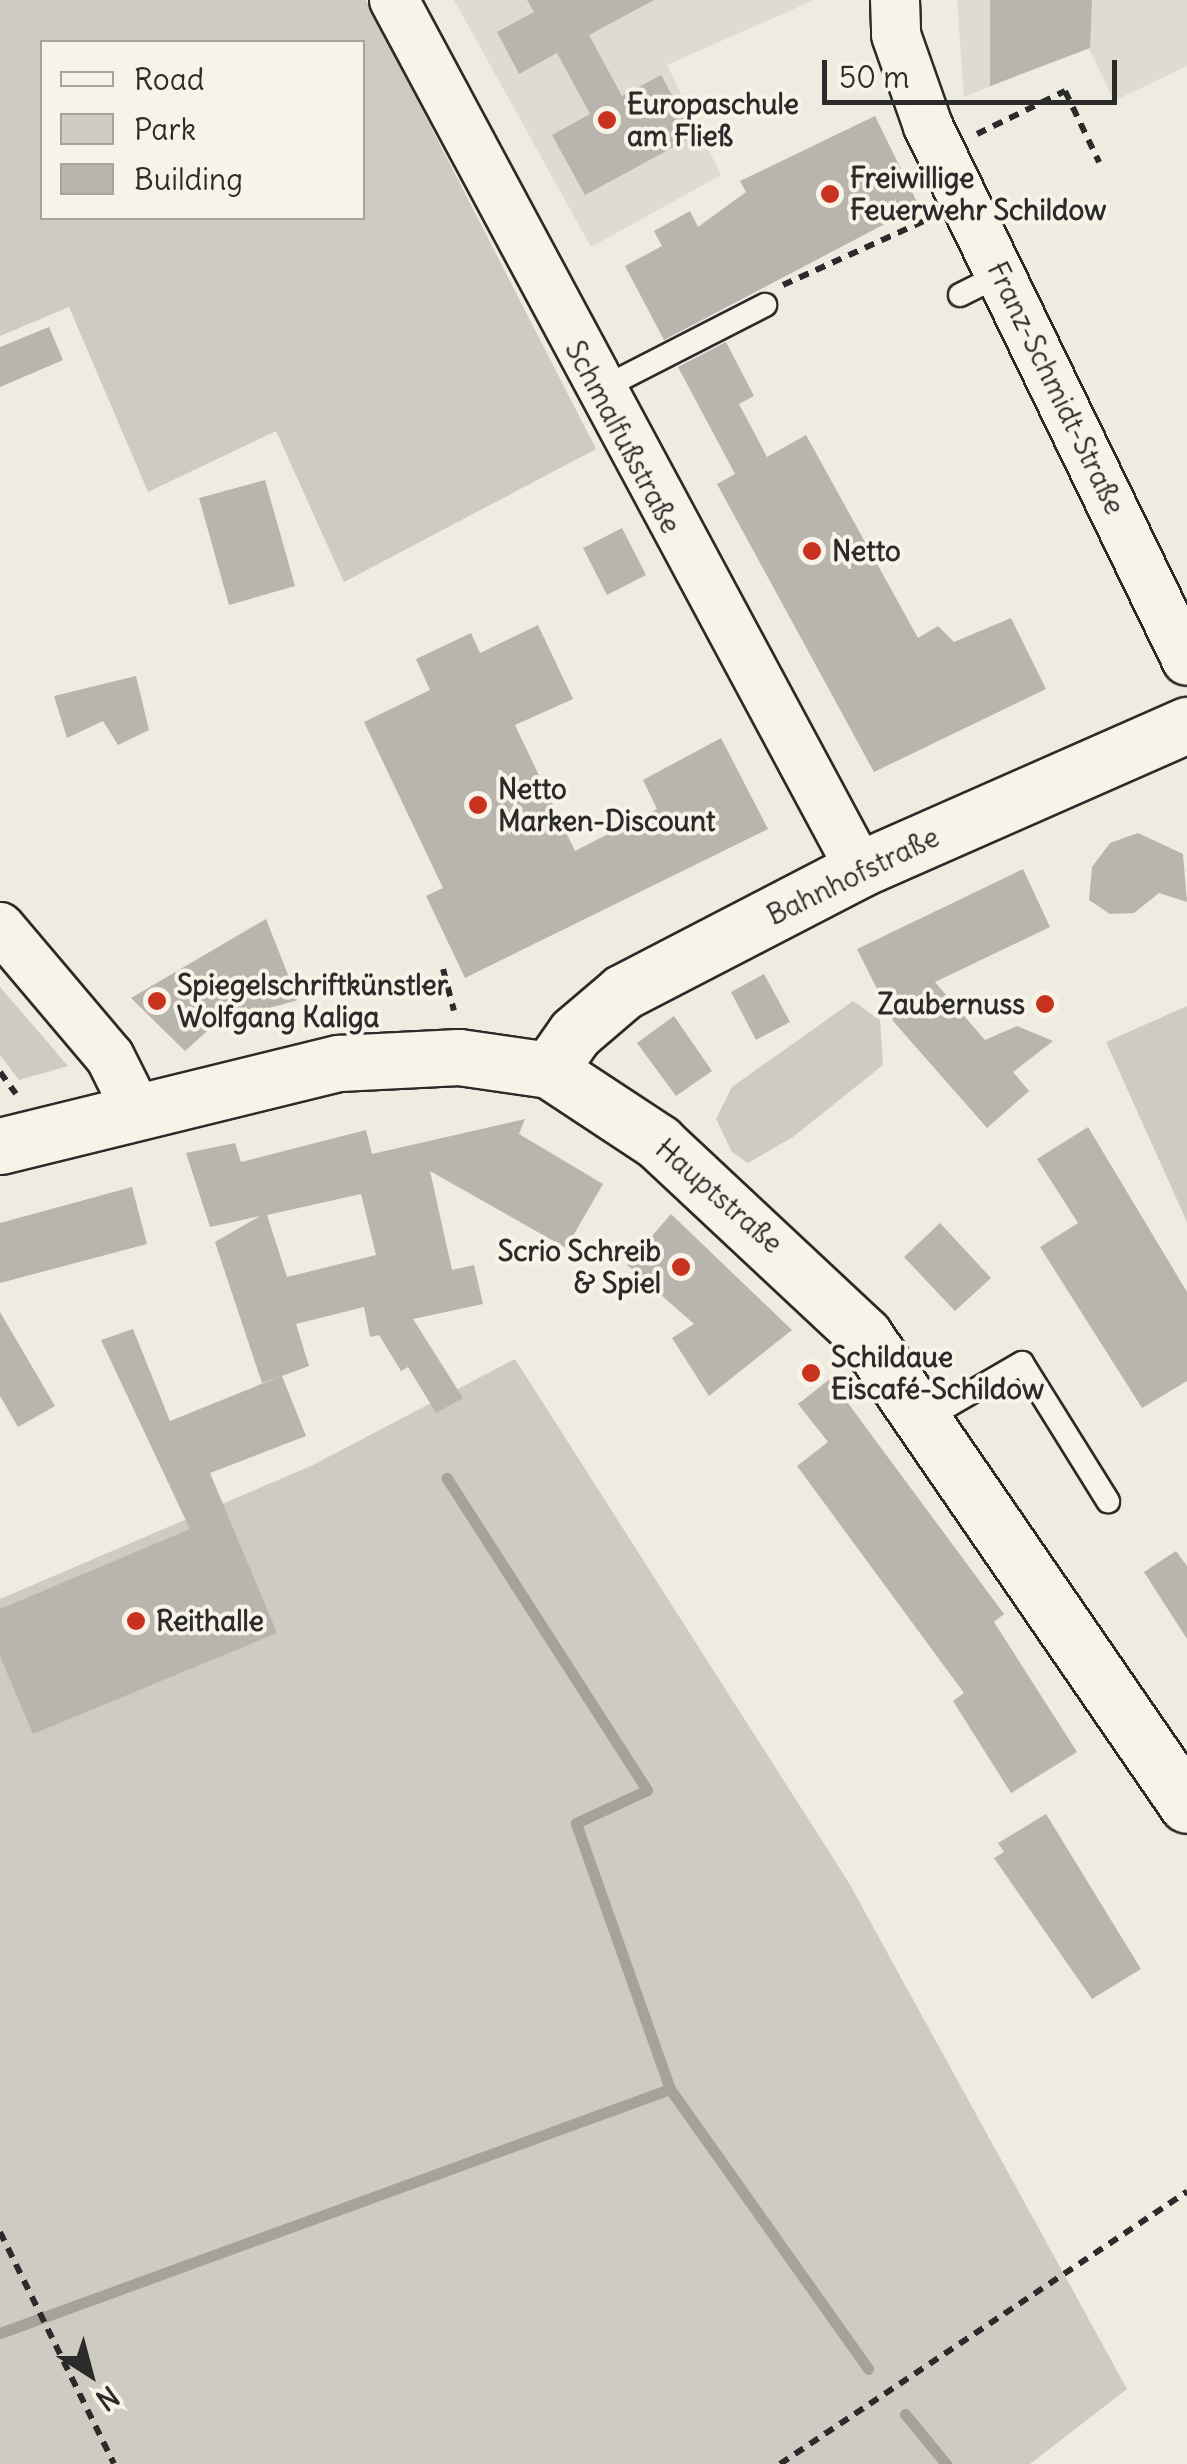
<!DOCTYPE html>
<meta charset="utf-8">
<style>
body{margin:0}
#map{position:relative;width:1187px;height:2464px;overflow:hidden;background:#efebe0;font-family:Delius,sans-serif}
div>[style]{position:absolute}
.built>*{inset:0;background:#dedbd1}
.green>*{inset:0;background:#cfcbc2}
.stream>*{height:11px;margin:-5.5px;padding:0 5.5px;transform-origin:5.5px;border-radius:5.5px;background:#a4a29a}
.building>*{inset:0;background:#b8b5ae}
.path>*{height:6px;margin-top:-3px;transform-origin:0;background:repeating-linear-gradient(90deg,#2b2b2b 0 10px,transparent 0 18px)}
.roads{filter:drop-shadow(2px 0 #2b2b2b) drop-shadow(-2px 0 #2b2b2b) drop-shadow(0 2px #2b2b2b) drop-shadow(0 -2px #2b2b2b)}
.lane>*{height:22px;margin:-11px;padding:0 11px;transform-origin:11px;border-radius:11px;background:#f7f3e8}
.street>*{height:48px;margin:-24px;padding:0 24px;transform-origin:24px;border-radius:24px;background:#f7f3e8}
.secondary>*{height:55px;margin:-27.5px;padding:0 27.5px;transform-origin:27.5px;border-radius:27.5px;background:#f7f3e8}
.primary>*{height:55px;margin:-27.5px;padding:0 27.5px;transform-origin:27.5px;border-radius:27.5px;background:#f7f3e8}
.dots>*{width:28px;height:28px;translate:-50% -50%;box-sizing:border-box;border:5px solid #f7f3e8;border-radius:50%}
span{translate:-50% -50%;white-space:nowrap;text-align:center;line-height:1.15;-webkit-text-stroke:8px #f7f3e8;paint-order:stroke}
.poi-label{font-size:28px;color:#2b2b2b;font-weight:700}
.left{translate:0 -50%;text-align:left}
.right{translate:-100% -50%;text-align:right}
.street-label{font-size:28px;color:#2b2b2b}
.legend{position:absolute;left:40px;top:40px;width:325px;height:180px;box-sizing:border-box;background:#f7f3e8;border:2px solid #a5a39c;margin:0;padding:12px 18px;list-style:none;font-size:30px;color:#2b2b2b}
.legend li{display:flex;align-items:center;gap:20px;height:50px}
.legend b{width:50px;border:2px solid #a5a39c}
.north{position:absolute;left:40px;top:2324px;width:100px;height:100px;-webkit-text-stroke:8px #f7f3e8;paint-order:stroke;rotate:144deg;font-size:28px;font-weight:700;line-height:40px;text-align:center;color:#2b2b2b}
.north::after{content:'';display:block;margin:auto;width:35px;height:45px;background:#2b2b2b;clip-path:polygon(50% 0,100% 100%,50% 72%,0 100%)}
.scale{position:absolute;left:822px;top:60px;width:295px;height:45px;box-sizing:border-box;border:5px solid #2b2b2b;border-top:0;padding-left:12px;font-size:30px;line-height:35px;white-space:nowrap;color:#2b2b2b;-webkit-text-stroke:8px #f7f3e8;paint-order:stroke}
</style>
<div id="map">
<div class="built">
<div style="clip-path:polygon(454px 0,814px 0,667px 65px,721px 175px,591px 247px)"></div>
<div style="clip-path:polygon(957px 0,1187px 0,1187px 66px,1114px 101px,1089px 48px,964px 97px)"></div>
</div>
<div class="green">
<div style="clip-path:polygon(evenodd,0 0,366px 0,596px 449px,344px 582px,276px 431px,148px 492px,69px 307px,0 336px,0 0,42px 42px,362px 42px,362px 218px,42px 218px,42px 42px)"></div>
<div style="clip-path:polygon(0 987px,68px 1066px,19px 1080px,0 1055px)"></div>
<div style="clip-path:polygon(853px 1001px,880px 1020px,883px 1065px,793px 1137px,748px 1163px,732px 1152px,716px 1119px,732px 1087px)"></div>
<div style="clip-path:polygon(1187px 1006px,1187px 1222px,1106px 1042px)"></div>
<div style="clip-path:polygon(515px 1359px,849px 1883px,1127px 2389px,1030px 2464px,0 2464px,0 1599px,313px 1465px)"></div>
</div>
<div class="stream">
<div style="left:670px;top:2089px;width:343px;rotate:54.7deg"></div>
<div style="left:0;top:2333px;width:713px;rotate:-20.01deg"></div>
<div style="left:670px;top:2089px;width:282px;rotate:-109.5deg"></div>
<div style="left:576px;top:1823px;width:78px;rotate:-24.9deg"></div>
<div style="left:647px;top:1790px;width:371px;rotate:-122.7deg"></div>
<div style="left:905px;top:2414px;width:65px;rotate:50.6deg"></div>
</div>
<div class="building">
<div style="clip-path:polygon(527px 0,654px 0,589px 35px,622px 96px,661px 75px,694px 136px,585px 195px,552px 135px,590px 114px,557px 53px,519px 74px,497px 32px,534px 12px)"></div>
<div style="clip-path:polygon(990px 0,1092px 0,1090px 48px,990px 86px)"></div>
<div style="clip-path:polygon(875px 116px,919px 206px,664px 340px,625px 266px,662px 246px,654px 231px,690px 211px,698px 227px,746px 192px,740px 181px)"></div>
<div style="clip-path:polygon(49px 327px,63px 360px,0 387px,0 347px)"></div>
<div style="clip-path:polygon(726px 342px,754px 396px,739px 404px,767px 457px,806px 435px,918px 638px,938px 626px,954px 642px,1011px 618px,1046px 689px,874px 772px,717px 484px,735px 474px,678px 367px)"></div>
<div style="clip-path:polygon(265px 480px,295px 586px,229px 605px,199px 498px)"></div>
<div style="clip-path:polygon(622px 528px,646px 575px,607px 595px,583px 548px)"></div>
<div style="clip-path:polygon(538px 625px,573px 699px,515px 725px,575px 851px,657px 809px,643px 780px,721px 738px,768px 829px,465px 978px,426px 896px,443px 888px,364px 722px,430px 690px,416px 659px,471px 633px,480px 653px)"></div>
<div style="clip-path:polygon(136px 676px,149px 730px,118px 745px,103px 721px,67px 738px,54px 696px)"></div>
<div style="clip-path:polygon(1138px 833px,1183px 854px,1187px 902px,1159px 893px,1134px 913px,1110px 914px,1089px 900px,1092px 867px,1110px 843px)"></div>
<div style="clip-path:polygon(1023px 869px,1050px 927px,935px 982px,985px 1040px,1017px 1026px,1053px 1041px,1013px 1072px,1029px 1091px,987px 1128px,893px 1021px,857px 949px)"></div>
<div style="clip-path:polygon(266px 919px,298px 1000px,216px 1023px,185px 1051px,131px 998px)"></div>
<div style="clip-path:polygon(764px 974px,790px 1022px,756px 1040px,731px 992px)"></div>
<div style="clip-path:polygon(674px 1016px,712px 1071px,676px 1096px,637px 1043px)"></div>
<div style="clip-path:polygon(evenodd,525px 1119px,519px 1134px,603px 1184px,566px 1248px,430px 1171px,452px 1270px,474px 1265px,483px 1304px,413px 1319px,463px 1398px,436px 1413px,408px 1367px,401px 1371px,379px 1335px,370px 1337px,364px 1307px,296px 1324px,309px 1366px,282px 1376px,306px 1436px,210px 1473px,277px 1633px,33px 1734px,0 1656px,0 1609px,190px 1529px,101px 1340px,133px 1329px,170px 1421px,281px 1376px,262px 1383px,215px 1242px,260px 1216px,210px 1227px,186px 1153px,235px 1143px,241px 1162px,366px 1130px,372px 1154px,525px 1119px,361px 1194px,376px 1255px,287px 1277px,267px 1215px,361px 1194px)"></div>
<div style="clip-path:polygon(1088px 1127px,1187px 1292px,1187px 1381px,1142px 1408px,1040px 1247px,1078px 1223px,1037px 1159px)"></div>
<div style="clip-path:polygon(132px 1187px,147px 1244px,0 1283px,0 1223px)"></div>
<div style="clip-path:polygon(671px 1214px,792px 1330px,709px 1396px,672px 1338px,694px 1324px,627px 1265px)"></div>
<div style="clip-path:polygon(940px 1223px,991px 1278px,955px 1311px,904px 1257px)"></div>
<div style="clip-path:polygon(0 1312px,55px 1406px,18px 1427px,0 1396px)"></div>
<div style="clip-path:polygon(830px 1379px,1004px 1614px,994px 1622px,1077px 1752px,1011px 1793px,953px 1701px,964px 1693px,797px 1466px,828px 1442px,798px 1404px)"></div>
<div style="clip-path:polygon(1176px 1551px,1187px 1566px,1187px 1639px,1144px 1572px)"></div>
<div style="clip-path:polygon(1046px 1814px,1141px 1969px,1092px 1999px,994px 1858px,1004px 1852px,998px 1843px)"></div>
</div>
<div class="path">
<div style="left:977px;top:134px;width:98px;rotate:-26deg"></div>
<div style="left:1065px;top:91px;width:79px;rotate:64.4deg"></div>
<div style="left:783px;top:285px;width:157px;rotate:-24.4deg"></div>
<div style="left:443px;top:969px;width:43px;rotate:75.3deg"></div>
<div style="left:0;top:1072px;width:27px;rotate:54deg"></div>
<div style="left:0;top:2232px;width:258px;rotate:63.8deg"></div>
<div style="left:780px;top:2464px;width:490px;rotate:-33.8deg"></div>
</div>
<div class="roads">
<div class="lane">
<div style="left:960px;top:295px;width:45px;rotate:-26.6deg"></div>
<div style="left:597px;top:391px;width:189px;rotate:-27.1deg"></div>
<div style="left:927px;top:1418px;width:110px;rotate:-30.1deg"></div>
<div style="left:1022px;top:1363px;width:163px;rotate:58.1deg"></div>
</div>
<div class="street">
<div style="left:394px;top:0;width:986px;rotate:61.8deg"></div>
<div style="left:895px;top:0;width:35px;rotate:88deg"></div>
<div style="left:896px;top:35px;width:96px;rotate:70.6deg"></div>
<div style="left:928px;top:126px;width:594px;rotate:64.17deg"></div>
<div style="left:0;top:927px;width:170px;rotate:49.8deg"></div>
<div style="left:110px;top:1057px;width:60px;rotate:63.4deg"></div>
</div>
<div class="secondary">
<div style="left:549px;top:1070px;width:45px;rotate:-54.9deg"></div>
<div style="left:575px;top:1033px;width:63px;rotate:-40.5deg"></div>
<div style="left:623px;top:992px;width:267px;rotate:-27.4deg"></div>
<div style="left:860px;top:869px;width:357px;rotate:-23.8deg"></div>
</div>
<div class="primary">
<div style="left:0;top:1146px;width:349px;rotate:-13.8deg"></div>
<div style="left:339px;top:1063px;width:120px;rotate:-2.9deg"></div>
<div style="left:459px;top:1057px;width:91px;rotate:8.2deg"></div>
<div style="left:549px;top:1070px;width:131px;rotate:33.4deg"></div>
<div style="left:658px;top:1142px;width:282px;rotate:43.1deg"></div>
<div style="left:864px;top:1335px;width:570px;rotate:55.5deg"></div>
</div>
</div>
<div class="dots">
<div style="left:607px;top:120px;background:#c8321e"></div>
<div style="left:830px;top:194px;background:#c8321e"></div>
<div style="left:812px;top:551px;background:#c8321e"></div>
<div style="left:478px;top:805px;background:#c8321e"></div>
<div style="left:157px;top:1001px;background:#c8321e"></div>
<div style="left:1045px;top:1004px;background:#c8321e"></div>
<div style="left:681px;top:1267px;background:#c8321e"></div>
<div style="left:811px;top:1373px;background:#c8321e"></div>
<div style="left:136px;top:1621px;background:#c8321e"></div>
</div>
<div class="poi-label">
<span class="left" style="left:627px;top:120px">Europaschule<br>am Fließ</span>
<span class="left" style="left:850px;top:194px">Freiwillige<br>Feuerwehr Schildow</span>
<span class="left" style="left:832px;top:551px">Netto</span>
<span class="left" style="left:498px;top:805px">Netto<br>Marken-Discount</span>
<span class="left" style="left:177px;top:1001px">Spiegelschriftkünstler<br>Wolfgang Kaliga</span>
<span class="right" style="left:1025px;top:1004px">Zaubernuss</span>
<span class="right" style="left:661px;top:1267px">Scrio Schreib<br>&amp; Spiel</span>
<span class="left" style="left:831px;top:1373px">Schildaue<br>Eiscafé-Schildow</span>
<span class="left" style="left:156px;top:1621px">Reithalle</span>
</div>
<div class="street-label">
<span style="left:1056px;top:388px;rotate:64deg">Franz-Schmidt-Straße</span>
<span style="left:623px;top:437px;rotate:62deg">Schmalfußstraße</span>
<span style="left:853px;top:876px;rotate:-26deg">Bahnhofstraße</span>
<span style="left:719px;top:1196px;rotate:41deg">Hauptstraße</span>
</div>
<ul class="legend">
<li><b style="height:12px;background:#f7f3e8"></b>Road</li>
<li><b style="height:28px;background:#cfcbc2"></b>Park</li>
<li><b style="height:28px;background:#b8b5ae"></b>Building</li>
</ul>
<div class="north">N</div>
<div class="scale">50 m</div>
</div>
